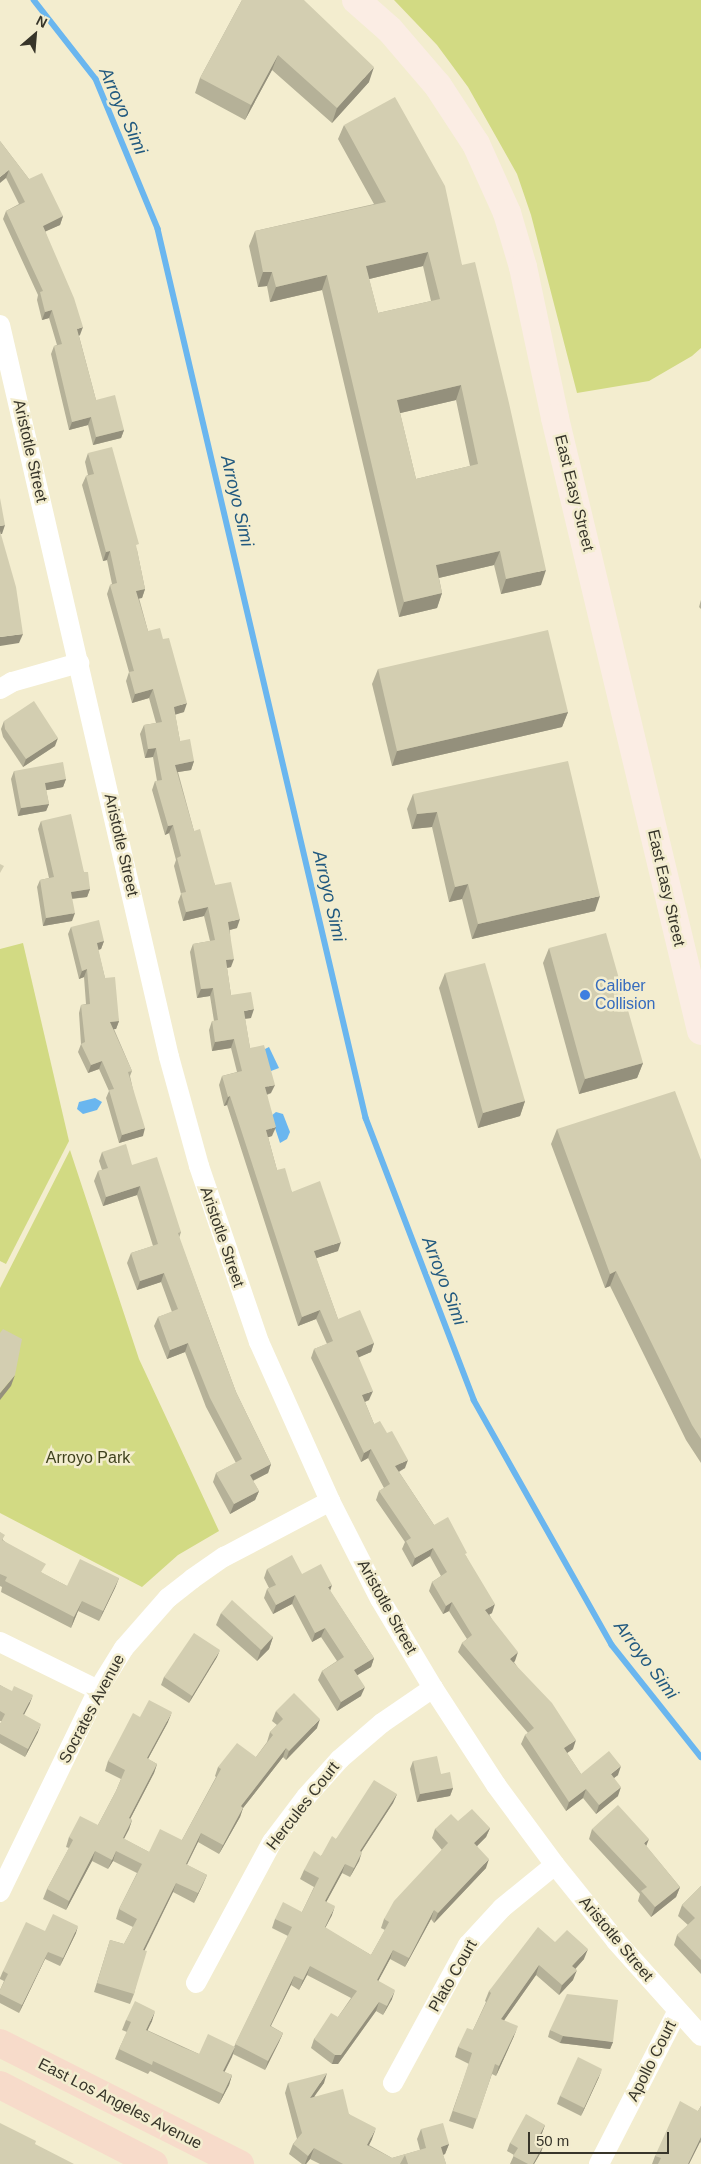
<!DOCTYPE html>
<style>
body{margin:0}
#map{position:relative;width:701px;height:2164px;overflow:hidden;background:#f3edcf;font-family:Helvetica,sans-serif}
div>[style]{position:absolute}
.green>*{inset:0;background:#d2da83}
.water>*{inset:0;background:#6ab6ef}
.stream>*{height:5.5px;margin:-2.75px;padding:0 2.75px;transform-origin:2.75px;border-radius:2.75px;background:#6ab6ef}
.street>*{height:20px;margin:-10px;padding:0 10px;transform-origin:10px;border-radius:10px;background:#fff}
.secondary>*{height:28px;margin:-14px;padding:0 14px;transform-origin:14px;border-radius:14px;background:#fbede4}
.primary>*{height:28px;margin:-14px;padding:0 14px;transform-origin:14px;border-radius:14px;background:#f7dbca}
.wall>*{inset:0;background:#b5b198}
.shaded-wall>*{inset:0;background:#94907c}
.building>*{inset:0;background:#d3ceb1}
.dots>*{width:14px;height:14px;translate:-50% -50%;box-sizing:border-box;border:2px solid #f3edcf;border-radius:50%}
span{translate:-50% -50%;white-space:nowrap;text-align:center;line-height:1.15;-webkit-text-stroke:5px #f3edcf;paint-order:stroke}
.street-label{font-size:16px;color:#37352a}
.shop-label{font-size:16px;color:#366cbe}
.left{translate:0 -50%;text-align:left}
.park-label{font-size:16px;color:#3f421d}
.water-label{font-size:18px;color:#21597f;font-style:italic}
.north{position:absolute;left:10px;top:10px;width:50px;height:50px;-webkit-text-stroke:4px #f3edcf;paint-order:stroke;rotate:27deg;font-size:14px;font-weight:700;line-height:20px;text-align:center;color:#37352a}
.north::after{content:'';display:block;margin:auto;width:18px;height:22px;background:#37352a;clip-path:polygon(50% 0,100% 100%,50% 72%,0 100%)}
.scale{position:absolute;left:528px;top:2132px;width:141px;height:22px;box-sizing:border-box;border:2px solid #37352a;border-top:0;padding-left:6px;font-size:15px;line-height:18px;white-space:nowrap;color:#37352a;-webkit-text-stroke:4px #f3edcf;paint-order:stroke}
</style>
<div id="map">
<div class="green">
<div style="clip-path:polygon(394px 0,701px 0,701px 348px,692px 356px,649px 381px,577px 393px,531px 215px,517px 174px,468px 87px,437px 45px)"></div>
<div style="clip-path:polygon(23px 943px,69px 1141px,6px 1264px,0 1261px,0 949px)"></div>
<div style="clip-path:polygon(70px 1150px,139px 1359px,219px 1531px,178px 1555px,142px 1587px,0 1513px,0 1288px)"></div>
</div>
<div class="water">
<div style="clip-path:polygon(269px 1047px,279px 1068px,271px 1071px,267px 1069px,263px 1050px)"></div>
<div style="clip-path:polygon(95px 1098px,102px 1102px,97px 1110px,83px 1114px,77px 1109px,79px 1102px)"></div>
<div style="clip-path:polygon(276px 1112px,283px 1114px,290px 1132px,287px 1139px,280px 1143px,271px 1116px)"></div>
</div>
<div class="stream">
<div style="left:34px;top:0;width:100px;rotate:51.9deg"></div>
<div style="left:96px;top:79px;width:162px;rotate:67.5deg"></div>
<div style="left:158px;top:229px;width:913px;rotate:76.83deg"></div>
<div style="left:366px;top:1118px;width:302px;rotate:69deg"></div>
<div style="left:474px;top:1400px;width:281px;rotate:60.6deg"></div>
<div style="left:612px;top:1645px;width:143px;rotate:51.5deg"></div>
</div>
<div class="street">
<div style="left:0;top:325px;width:751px;rotate:77deg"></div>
<div style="left:169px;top:1057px;width:113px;rotate:74.6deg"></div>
<div style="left:199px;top:1166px;width:186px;rotate:71.2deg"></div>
<div style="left:259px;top:1342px;width:174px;rotate:65.9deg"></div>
<div style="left:330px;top:1501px;width:110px;rotate:63deg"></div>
<div style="left:380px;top:1599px;width:104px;rotate:59.2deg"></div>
<div style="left:433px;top:1688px;width:116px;rotate:57deg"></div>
<div style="left:496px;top:1785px;width:99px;rotate:53.6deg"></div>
<div style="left:555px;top:1865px;width:97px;rotate:51.2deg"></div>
<div style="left:616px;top:1941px;width:127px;rotate:48.2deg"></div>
<div style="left:0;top:689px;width:14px;rotate:-30deg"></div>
<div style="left:12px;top:682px;width:70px;rotate:-15.8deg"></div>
<div style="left:0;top:1642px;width:109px;rotate:26.1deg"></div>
<div style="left:0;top:1892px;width:225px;rotate:-64.1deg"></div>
<div style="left:98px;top:1690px;width:49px;rotate:-58.2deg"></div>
<div style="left:124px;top:1648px;width:67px;rotate:-48.7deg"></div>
<div style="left:168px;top:1598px;width:31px;rotate:-38deg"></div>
<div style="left:192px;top:1579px;width:39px;rotate:-35deg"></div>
<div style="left:224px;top:1557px;width:120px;rotate:-27.8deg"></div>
<div style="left:196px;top:1983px;width:160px;rotate:-61.7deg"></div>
<div style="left:272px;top:1842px;width:56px;rotate:-52.9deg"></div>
<div style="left:306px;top:1797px;width:51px;rotate:-48.2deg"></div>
<div style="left:340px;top:1759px;width:55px;rotate:-40.6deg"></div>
<div style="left:382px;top:1723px;width:62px;rotate:-34.5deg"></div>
<div style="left:393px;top:2083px;width:157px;rotate:-61.5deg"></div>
<div style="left:468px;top:1945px;width:50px;rotate:-47.4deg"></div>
<div style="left:502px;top:1908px;width:68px;rotate:-39.1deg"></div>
<div style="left:599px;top:2164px;width:171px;rotate:-62.8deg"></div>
</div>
<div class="secondary">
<div style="left:356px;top:0;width:45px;rotate:41.4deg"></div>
<div style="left:390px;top:30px;width:74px;rotate:49.4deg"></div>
<div style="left:438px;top:86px;width:69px;rotate:56.8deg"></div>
<div style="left:476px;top:144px;width:76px;rotate:65.8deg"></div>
<div style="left:507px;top:213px;width:56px;rotate:73.5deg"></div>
<div style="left:523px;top:267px;width:154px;rotate:78deg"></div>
<div style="left:555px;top:418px;width:630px;rotate:76.6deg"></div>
</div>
<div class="primary">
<div style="left:0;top:2043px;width:269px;rotate:26.8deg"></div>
<div style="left:0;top:2085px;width:173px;rotate:27.2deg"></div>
</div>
<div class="wall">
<div style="clip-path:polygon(242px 0,369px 82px,332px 123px,272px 70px,245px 120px,195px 93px,200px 78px)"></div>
<div style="clip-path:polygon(evenodd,344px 125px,462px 265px,541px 585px,501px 594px,494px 565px,439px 578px,442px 593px,437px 608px,399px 617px,322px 290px,270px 302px,267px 286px,258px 287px,249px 246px,255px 231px,374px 204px,338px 139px,344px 125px,423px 266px,431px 301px,378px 313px,369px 279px,423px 266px,344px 125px,456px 400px,470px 466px,416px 479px,400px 413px,456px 400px)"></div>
<div style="clip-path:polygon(0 141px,29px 179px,63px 216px,60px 225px,45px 231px,80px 335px,79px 336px,96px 400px,124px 430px,121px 438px,93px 445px,88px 425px,69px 430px,51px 354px,54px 346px,57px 345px,49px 318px,42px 320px,37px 300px,38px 295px,3px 219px,6px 211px,19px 204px,6px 178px)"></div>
<div style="clip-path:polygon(88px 453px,137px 550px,145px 589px,142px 598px,139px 598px,148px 631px,184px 712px,175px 714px,180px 741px,194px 761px,191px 770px,178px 772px,194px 831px,215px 885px,237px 928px,230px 930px,231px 967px,227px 968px,231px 995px,251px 1018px,245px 1019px,250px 1048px,271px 1093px,267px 1095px,272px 1136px,268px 1137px,277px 1170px,292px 1192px,338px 1251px,316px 1258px,338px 1319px,374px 1343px,371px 1352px,358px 1357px,369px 1400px,365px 1402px,374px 1424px,405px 1468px,399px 1472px,434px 1525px,466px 1556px,492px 1613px,489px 1614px,515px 1661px,514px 1662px,573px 1749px,567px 1753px,581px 1774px,618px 1775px,614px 1778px,618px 1796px,596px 1814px,583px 1798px,566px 1811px,521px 1744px,525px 1735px,528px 1733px,458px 1652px,462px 1643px,467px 1639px,449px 1611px,443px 1614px,429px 1591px,432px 1582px,441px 1576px,430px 1556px,412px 1567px,402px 1549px,405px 1542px,376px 1500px,379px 1491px,384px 1488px,368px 1458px,361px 1462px,311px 1358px,314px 1349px,327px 1344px,316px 1319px,298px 1326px,227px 1105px,224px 1106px,219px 1085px,222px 1076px,237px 1072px,231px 1048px,212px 1051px,209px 1030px,212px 1021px,214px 1021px,210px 996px,197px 998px,190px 952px,193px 944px,210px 941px,204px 916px,183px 921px,178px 902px,181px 894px,174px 866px,176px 860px,169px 833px,165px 835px,152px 790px,155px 781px,157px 781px,153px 757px,145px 758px,140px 734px,144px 725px,156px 723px,149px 698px,132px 703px,126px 681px,129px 672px,107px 594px,110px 585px,112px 584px,107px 560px,103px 561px,82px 485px,86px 476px,88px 475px,85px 462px)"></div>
<div style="clip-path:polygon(701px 600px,701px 609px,699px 607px)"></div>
<div style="clip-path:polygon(378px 669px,568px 712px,562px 727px,392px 766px,372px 684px)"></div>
<div style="clip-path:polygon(4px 721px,55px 746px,23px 767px,3px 737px,1px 729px)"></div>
<div style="clip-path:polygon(14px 771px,66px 779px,63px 787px,46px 790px,49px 804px,46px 811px,18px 816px,11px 779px)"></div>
<div style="clip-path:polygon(413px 794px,595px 911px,472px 939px,462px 899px,449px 902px,432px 827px,412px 829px,407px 809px)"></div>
<div style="clip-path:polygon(41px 821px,84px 872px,90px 889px,87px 897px,72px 899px,72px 921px,43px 926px,37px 887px,40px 880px,49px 878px,38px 829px)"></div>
<div style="clip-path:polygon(71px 927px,104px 941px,101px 949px,98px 950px,105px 978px,119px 1021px,116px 1029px,114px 1029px,132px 1071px,130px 1076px,143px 1136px,119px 1143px,106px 1098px,109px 1091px,99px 1069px,88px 1073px,78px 1052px,81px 1044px,79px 1013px,81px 1005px,86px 1004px,84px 977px,79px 979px,68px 934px)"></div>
<div style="clip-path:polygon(549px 948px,643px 1063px,637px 1078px,579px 1094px,543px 963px)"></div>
<div style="clip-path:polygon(445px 973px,525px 1101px,520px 1116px,478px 1128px,439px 988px)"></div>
<div style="clip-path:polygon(557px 1129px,701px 1160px,701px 1463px,686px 1440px,610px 1286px,605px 1288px,551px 1144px)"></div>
<div style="clip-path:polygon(102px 1152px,132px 1165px,181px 1232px,179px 1238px,236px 1392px,271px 1464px,268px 1473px,253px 1481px,259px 1491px,255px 1500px,230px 1514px,213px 1482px,216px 1473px,236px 1463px,206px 1407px,185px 1352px,167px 1359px,154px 1326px,158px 1317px,172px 1312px,161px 1282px,137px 1290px,127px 1263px,131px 1253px,153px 1246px,137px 1195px,103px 1206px,94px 1181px,98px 1171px,102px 1170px,99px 1161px)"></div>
<div style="clip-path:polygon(0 1532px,3px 1540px,42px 1573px,67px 1586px,119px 1578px,115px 1588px,99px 1621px,78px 1611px,71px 1628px,1px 1592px,2px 1587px,0 1586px)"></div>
<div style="clip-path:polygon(267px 1569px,302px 1574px,330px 1591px,374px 1658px,371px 1667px,357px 1675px,361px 1696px,337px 1711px,318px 1680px,322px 1671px,337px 1661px,321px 1637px,312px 1642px,292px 1604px,273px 1614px,264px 1598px,267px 1589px,269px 1588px,264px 1578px)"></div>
<div style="clip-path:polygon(221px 1613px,273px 1637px,269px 1649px,257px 1661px,216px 1625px)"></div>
<div style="clip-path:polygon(217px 1657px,189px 1703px,161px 1685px,164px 1677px)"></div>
<div style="clip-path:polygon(0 1685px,30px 1703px,24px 1715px,38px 1732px,25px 1757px,0 1743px,0 1724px,2px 1721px,0 1721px)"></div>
<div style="clip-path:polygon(276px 1711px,317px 1728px,286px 1760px,283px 1757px,243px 1808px,240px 1817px,219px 1854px,198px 1842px,187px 1865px,207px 1875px,203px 1884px,194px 1903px,173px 1892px,144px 1950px,134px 1994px,130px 2004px,94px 1992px,110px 1940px,124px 1944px,133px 1927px,116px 1919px,119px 1909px,137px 1873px,113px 1861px,108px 1869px,92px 1861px,66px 1910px,43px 1899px,47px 1889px,69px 1848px,66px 1847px,69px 1837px,98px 1825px,116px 1791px,121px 1779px,105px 1771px,108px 1761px,140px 1717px,168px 1722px,148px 1759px,157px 1764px,154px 1773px,130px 1819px,132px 1820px,129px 1829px,124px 1839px,149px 1852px,182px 1840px,216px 1777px,215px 1776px,218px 1767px,256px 1757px,267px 1742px,270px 1732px,277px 1725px,272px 1721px)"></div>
<div style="clip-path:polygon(413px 1761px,441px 1774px,453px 1788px,450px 1796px,417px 1802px,410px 1769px)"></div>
<div style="clip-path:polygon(397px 1794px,393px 1803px,361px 1852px,359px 1861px,350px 1877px,342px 1873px,326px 1902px,332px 1915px,325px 1928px,371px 1955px,385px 1930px,381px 1928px,384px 1919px,442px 1850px,432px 1838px,435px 1829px,458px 1821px,490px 1828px,486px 1837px,477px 1846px,486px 1868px,434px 1923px,431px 1919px,405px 1967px,390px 1959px,378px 1981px,392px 1999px,383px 2015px,376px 2011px,338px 2064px,332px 2064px,311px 2048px,314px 2039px,338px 2017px,351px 1998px,307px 1975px,299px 1990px,291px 1985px,271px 2026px,283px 2033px,279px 2042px,265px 2070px,233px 2054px,224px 2072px,232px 2075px,229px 2085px,219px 2104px,150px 2071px,148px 2074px,115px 2059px,119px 2049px,127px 2032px,122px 2030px,126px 2020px,152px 2021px,147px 2030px,199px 2054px,234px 2047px,288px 1936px,272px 1928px,275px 1919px,302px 1912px,314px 1887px,300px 1879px,304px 1870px,321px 1856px,336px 1839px)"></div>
<div style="clip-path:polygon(592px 1829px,646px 1846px,680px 1887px,676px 1897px,651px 1917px,638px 1901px,640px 1894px,589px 1839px)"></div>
<div style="clip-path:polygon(701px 1886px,701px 1974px,674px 1945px,677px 1935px,688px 1925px,678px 1916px,682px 1905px)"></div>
<div style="clip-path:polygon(45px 1931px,76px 1933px,60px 1966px,45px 1959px,19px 2013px,0 2003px,0 1990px,4px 1981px,0 1979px,0 1978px,3px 1971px)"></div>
<div style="clip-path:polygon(555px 1942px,584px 1959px,575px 1969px,573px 1980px,559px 1995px,536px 1975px,504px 2020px,514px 2036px,496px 2076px,492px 2074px,473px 2129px,449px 2121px,469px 2064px,455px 2057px,458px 2047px,473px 2030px,486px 2002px,485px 2001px,489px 1991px)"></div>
<div style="clip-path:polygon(550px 2030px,613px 2042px,610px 2049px,560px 2043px,548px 2037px)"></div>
<div style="clip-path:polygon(599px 2077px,581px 2116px,557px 2104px,560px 2096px)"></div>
<div style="clip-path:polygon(288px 2083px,324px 2083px,314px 2096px,349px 2114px,372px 2139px,369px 2145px,392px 2158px,420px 2150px,417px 2139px,421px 2129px,449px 2144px,445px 2154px,443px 2155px,446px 2164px,320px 2164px,310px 2159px,306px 2164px,302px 2164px,289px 2154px,293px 2144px,297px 2139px,285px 2093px)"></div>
<div style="clip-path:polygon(701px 2106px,701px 2143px,700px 2142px,689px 2164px,652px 2164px,655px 2156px,698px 2111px)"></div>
<div style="clip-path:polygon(545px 2125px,542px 2133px,538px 2140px,544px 2144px,541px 2152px,534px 2164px,510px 2164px,514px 2155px,507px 2151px,510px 2143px)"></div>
</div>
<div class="shaded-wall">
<div style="clip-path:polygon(278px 55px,272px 70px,245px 120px,251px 105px)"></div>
<div style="clip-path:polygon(374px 67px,369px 82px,332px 123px,337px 108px)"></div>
<div style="clip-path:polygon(9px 170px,6px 178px,0 183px,0 177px)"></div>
<div style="clip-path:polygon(63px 216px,60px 225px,40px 234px,43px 226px)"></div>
<div style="clip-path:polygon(428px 252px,423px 266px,361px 281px,366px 266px)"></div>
<div style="clip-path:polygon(263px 272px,272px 272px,267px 286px,258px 287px)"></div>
<div style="clip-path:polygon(327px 275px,322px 290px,270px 302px,276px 287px)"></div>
<div style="clip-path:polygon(52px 310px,49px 318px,42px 320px,45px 312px)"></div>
<div style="clip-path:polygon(83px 327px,80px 335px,74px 337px,77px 329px)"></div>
<div style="clip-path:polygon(461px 385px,456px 400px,392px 415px,397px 400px)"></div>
<div style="clip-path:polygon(91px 417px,88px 425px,69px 430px,72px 422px)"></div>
<div style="clip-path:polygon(124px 430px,121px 438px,93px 445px,96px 437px)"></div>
<div style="clip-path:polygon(5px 525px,2px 534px,0 534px,0 526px)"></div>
<div style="clip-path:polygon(110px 551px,107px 560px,103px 561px,106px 552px)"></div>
<div style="clip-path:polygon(500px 551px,494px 565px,430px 580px,436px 565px)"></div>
<div style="clip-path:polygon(546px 570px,541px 585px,501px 594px,506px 579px)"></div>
<div style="clip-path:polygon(145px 589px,142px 598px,133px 600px,136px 591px)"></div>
<div style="clip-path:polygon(442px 593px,437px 608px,399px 617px,404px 602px)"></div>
<div style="clip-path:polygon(23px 634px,19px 643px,0 646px,0 637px)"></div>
<div style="clip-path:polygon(153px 689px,149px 698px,132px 703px,135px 694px)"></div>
<div style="clip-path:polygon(187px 703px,184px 712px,171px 716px,174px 707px)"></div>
<div style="clip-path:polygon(568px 712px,562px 727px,392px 766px,397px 751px)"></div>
<div style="clip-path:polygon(58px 738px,55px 746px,23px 767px,26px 759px)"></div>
<div style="clip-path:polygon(156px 748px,153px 757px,145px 758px,148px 749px)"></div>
<div style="clip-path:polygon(194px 761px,191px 770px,172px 773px,175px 765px)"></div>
<div style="clip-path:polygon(66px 779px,63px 787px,42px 791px,45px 783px)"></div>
<div style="clip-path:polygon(49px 804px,46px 811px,18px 816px,21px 808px)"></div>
<div style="clip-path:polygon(437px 812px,432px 827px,412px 829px,417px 814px)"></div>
<div style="clip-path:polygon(173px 825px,169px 833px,165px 835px,168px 826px)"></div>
<div style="clip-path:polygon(468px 884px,462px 899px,449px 902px,455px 887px)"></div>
<div style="clip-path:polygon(90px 889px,87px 897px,68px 899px,71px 892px)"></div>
<div style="clip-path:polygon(600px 896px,595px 911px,472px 939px,478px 924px)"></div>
<div style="clip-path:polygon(208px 907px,204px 916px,183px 921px,186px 912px)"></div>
<div style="clip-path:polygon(75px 913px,72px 921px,43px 926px,46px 918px)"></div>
<div style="clip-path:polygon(240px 919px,237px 928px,225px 931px,228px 922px)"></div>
<div style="clip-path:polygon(104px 941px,101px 949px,94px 951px,97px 943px)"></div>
<div style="clip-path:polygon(234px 959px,231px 967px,222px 969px,226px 960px)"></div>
<div style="clip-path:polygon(87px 969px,84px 977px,79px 979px,82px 971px)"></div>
<div style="clip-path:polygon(213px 988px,210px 996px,197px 998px,201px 989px)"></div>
<div style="clip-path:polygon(254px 1009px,251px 1018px,241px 1019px,244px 1011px)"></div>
<div style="clip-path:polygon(119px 1021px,116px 1029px,107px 1030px,110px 1022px)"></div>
<div style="clip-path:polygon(234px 1039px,231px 1048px,212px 1051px,215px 1042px)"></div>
<div style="clip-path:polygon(102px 1061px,99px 1069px,88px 1073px,91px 1065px)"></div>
<div style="clip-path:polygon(643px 1063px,637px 1078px,579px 1094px,585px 1079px)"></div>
<div style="clip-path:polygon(275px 1085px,271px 1093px,261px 1096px,265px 1087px)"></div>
<div style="clip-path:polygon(230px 1096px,227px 1105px,224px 1106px,228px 1097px)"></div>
<div style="clip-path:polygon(525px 1101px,520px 1116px,478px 1128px,483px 1113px)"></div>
<div style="clip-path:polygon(276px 1127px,272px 1136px,263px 1139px,266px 1130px)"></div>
<div style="clip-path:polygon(145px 1128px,143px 1136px,119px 1143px,122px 1135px)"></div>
<div style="clip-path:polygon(140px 1186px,137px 1195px,103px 1206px,106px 1197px)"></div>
<div style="clip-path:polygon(341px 1242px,338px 1251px,311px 1260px,314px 1251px)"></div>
<div style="clip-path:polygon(616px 1271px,610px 1286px,605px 1288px,610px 1274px)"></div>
<div style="clip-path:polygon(164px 1273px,161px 1282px,137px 1290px,140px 1281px)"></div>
<div style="clip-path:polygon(320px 1310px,316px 1319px,298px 1326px,302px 1317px)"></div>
<div style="clip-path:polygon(188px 1343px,185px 1352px,167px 1359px,170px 1350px)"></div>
<div style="clip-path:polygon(374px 1343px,371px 1352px,353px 1360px,356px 1351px)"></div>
<div style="clip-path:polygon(15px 1375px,11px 1386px,0 1400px,0 1393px)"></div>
<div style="clip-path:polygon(373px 1391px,369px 1400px,359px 1404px,362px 1395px)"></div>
<div style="clip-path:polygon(371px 1449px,368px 1458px,361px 1462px,364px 1453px)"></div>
<div style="clip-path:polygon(408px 1460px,405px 1468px,392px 1475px,395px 1466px)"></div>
<div style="clip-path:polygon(271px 1464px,268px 1473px,246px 1484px,250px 1475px)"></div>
<div style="clip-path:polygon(259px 1491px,255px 1500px,230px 1514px,234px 1504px)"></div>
<div style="clip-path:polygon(433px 1548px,430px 1556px,412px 1567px,415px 1558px)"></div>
<div style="clip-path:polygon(119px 1578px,115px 1588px,99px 1621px,103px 1611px)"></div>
<div style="clip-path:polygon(332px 1585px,329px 1594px,328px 1587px)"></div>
<div style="clip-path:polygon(295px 1595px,292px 1604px,273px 1614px,276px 1605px)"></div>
<div style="clip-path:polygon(82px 1601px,78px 1611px,71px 1628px,74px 1617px)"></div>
<div style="clip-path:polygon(452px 1602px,449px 1611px,443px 1614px,446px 1606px)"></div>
<div style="clip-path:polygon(495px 1604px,492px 1613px,482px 1619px,485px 1610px)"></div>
<div style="clip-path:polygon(325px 1628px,321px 1637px,312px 1642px,315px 1633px)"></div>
<div style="clip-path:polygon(273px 1637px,269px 1649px,257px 1661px,261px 1650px)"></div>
<div style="clip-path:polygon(220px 1650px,217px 1657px,189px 1703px,192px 1696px)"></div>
<div style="clip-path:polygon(518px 1652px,515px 1661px,507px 1667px,510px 1659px)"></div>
<div style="clip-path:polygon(374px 1658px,371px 1667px,351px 1679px,354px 1670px)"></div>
<div style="clip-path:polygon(365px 1687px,361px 1696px,337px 1711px,341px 1702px)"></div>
<div style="clip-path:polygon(33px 1695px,30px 1703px,20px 1722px,23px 1714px)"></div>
<div style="clip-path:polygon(172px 1712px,168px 1722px,143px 1768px,147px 1758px)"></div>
<div style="clip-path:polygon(320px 1719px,317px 1728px,286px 1760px,289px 1751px)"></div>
<div style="clip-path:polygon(41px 1724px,38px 1732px,25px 1757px,28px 1749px)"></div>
<div style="clip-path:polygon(576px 1740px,573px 1749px,561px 1757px,564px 1748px)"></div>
<div style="clip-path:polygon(286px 1748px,283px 1757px,243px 1808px,240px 1817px,219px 1854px,223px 1845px,241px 1806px)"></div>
<div style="clip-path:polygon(157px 1764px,154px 1773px,126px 1827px,129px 1818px)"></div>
<div style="clip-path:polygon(621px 1766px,618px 1775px,607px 1783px,611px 1774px)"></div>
<div style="clip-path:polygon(621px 1787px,618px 1796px,596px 1814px,599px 1805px)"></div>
<div style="clip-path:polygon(453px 1788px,450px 1796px,417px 1802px,420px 1794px)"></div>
<div style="clip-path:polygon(586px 1789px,583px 1798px,566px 1811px,569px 1802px)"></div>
<div style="clip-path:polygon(397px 1794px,393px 1803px,356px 1860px,360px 1851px)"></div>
<div style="clip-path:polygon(132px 1820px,129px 1829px,119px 1848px,123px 1838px)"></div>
<div style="clip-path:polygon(490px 1828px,486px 1837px,471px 1852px,474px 1843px)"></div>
<div style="clip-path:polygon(201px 1833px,198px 1842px,182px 1874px,186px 1864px)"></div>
<div style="clip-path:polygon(649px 1839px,645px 1849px,644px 1843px)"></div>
<div style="clip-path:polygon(95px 1851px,92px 1861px,66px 1910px,69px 1901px)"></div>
<div style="clip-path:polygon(116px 1851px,113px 1861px,108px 1869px)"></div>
<div style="clip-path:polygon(362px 1852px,359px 1861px,350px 1877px,354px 1868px)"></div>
<div style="clip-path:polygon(489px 1859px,486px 1868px,434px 1923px,438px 1913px)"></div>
<div style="clip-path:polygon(345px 1864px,342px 1873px,322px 1910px,325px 1901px)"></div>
<div style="clip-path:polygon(207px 1875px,203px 1884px,194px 1903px,198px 1893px)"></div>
<div style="clip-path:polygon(176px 1883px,173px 1892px,140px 1960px,143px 1950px)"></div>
<div style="clip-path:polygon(680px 1887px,676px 1897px,651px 1917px,655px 1907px)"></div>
<div style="clip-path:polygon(335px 1906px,332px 1915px,321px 1936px,325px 1927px)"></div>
<div style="clip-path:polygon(434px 1910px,431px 1919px,405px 1967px,409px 1958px)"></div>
<div style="clip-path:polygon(78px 1926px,76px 1933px,60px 1966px,63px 1958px)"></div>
<div style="clip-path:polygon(588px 1949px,584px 1959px,569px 1976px,572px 1966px)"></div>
<div style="clip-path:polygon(393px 1950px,390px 1959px,374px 1989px,377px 1980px)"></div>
<div style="clip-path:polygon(48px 1952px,45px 1959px,19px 2013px,22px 2005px)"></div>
<div style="clip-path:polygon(539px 1965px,536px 1975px,498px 2029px,501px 2019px)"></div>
<div style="clip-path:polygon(310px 1966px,307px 1975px,299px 1990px,303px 1980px)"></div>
<div style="clip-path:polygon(577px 1970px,573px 1980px,559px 1995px,562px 1985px)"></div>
<div style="clip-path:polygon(294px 1976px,291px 1985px,266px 2035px,270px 2026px)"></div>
<div style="clip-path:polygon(395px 1990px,392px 1999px,383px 2015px,387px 2006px)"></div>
<div style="clip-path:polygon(379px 2002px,376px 2011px,338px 2064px,332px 2064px,335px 2055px)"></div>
<div style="clip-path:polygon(155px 2011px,152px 2021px,143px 2040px,146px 2030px)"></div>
<div style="clip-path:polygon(518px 2026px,514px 2036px,496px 2076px,499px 2066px)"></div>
<div style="clip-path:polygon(283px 2033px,279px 2042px,265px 2070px,268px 2061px)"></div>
<div style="clip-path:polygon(563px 2036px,613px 2042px,610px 2049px,560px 2043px)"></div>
<div style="clip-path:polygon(235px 2047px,232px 2057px,220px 2081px,223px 2071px)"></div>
<div style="clip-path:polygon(602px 2069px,599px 2077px,581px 2116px,584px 2108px)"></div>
<div style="clip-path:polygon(327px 2073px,324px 2083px,306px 2108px,310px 2098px)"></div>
<div style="clip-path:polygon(232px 2075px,229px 2085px,219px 2104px,223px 2094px)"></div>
<div style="clip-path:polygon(545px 2125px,542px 2133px,534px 2148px,537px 2140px)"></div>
<div style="clip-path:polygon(376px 2128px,372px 2139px,364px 2155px,367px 2145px)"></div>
<div style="clip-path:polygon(701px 2137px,700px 2142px,689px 2164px,688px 2164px)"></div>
<div style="clip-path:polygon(449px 2144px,445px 2154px,437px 2157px,441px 2147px)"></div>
<div style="clip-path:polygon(544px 2144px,541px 2152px,534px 2164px,533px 2164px)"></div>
<div style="clip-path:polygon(314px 2148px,310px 2159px,306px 2164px,305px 2164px,308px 2156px)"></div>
</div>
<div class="building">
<div style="clip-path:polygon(242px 0,304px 0,306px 2px,374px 67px,337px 108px,278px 55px,251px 105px,200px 78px)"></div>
<div style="clip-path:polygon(evenodd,395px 97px,445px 186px,462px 265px,475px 262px,509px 403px,546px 570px,506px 579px,500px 551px,436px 565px,442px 593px,404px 602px,327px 275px,276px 287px,272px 272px,263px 272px,255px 231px,386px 202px,344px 125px,395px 97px,428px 252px,440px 299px,378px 313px,366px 266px,428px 252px,395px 97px,461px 385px,478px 464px,416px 479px,397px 400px,461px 385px)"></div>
<div style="clip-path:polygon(0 141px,29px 179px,42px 173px,63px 216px,43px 226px,74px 298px,83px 327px,77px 329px,96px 400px,115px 395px,124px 430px,96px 437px,91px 417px,72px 422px,54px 346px,62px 344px,52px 310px,45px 312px,40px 292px,43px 291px,6px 211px,25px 202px,9px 170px,0 177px)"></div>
<div style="clip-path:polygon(112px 447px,139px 544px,136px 545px,145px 589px,136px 591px,148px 631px,160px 628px,163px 639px,169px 638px,187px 703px,174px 707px,180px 741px,190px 739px,194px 761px,175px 765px,194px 831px,200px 829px,215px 885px,231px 882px,240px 919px,228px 922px,234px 959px,226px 960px,231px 995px,251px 992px,254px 1009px,244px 1011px,250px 1048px,264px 1045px,275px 1085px,265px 1087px,276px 1127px,266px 1130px,277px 1170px,285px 1168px,292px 1192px,320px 1181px,341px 1242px,314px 1251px,338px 1319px,360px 1310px,374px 1343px,356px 1351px,373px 1391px,362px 1395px,374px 1424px,380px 1421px,387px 1433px,392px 1431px,408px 1460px,395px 1466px,434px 1525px,448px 1517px,467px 1553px,465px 1554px,495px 1604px,485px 1610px,518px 1652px,510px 1659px,552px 1703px,576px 1740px,564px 1748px,581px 1774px,609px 1751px,621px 1766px,611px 1774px,621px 1787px,599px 1805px,586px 1789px,569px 1802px,525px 1735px,534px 1728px,462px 1643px,472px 1635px,452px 1602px,446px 1606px,432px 1582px,447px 1572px,433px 1548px,415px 1558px,406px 1541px,411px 1538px,379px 1491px,390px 1484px,371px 1449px,364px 1453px,314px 1349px,333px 1341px,320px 1310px,302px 1317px,230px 1096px,228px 1097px,222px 1076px,242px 1071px,234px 1039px,215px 1042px,212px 1021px,218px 1020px,213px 988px,201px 989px,193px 944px,215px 940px,208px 907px,186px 912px,181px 893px,186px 892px,177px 858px,181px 856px,173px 825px,168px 826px,155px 781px,162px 780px,156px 748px,148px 749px,144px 725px,162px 722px,153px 689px,135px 694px,129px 672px,134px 671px,110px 585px,117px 583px,110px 551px,106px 552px,86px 476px,94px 474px,88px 453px)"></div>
<div style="clip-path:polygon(0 498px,5px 525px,0 526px)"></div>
<div style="clip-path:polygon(0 531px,16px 587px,23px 634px,0 637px)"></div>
<div style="clip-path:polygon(548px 630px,568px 712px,397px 751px,378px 669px)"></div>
<div style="clip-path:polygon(34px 701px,58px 738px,26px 759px,5px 729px,4px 721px)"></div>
<div style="clip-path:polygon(568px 761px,600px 896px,478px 924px,468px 884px,455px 887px,437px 812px,417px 814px,413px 794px)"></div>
<div style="clip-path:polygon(63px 762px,66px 779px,45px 783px,49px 804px,21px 808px,14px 771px)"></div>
<div style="clip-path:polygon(71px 814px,84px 872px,88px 872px,90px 889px,71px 892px,75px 913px,46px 918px,40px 880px,54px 877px,41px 821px)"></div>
<div style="clip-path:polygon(0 864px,4px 866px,0 873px)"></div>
<div style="clip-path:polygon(99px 920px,104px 941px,97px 943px,105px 978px,115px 977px,119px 1021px,110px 1022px,132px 1071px,128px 1072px,145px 1128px,122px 1135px,109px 1090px,114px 1089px,102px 1061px,91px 1065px,81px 1044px,85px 1042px,81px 1005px,90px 1004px,87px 969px,82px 971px,71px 927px)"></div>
<div style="clip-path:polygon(606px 933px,643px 1063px,585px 1079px,549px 948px)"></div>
<div style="clip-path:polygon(485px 963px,525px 1101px,483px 1113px,445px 973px)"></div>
<div style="clip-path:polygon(675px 1091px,701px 1160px,701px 1439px,692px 1425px,616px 1271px,610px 1274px,557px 1129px)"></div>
<div style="clip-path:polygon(126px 1144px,132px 1165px,157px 1157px,181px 1232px,178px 1233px,214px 1333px,236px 1392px,271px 1464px,250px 1475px,259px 1491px,234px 1504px,216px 1473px,242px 1459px,210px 1398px,188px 1343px,170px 1350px,158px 1317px,178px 1309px,164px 1273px,140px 1281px,131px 1253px,158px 1244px,140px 1186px,106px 1197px,98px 1171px,108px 1168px,102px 1152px)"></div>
<div style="clip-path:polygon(3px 1329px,22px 1339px,15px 1375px,0 1393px,0 1333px)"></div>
<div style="clip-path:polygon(0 1532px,5px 1535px,2px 1540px,46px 1564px,41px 1572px,67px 1586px,80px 1559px,119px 1578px,103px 1611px,82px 1601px,74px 1617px,5px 1581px,7px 1577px,0 1574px)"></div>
<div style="clip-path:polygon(292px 1555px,302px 1574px,321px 1564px,332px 1585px,328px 1587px,374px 1658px,354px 1670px,365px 1687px,341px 1702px,322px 1671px,344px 1657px,325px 1628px,315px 1633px,295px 1595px,276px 1605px,267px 1589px,276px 1585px,267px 1569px)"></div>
<div style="clip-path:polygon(232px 1600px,273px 1637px,261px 1650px,221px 1613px)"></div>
<div style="clip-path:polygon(194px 1633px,220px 1650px,192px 1696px,164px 1677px)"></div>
<div style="clip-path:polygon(0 1685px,12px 1691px,14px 1686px,33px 1695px,23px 1714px,41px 1724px,28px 1749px,0 1734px,0 1724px,5px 1714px,0 1711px)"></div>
<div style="clip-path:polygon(294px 1693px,320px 1719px,289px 1751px,286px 1748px,241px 1806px,243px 1808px,223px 1845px,201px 1833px,186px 1864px,207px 1875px,198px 1893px,176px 1883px,143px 1950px,147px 1951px,134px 1994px,97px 1983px,110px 1940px,124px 1944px,137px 1919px,119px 1909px,142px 1864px,116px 1851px,112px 1860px,95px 1851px,69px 1901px,47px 1889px,73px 1840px,69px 1837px,80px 1816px,98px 1825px,116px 1791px,125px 1770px,108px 1761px,133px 1713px,140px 1717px,149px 1700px,172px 1712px,147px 1758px,157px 1764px,129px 1818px,132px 1820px,123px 1838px,149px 1852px,160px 1829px,182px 1840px,221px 1769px,218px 1767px,237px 1743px,256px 1757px,273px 1735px,270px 1732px,283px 1719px,276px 1711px)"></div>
<div style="clip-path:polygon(437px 1756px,441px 1774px,450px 1772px,453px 1788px,420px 1794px,413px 1761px)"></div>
<div style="clip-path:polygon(374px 1780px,397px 1794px,360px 1851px,362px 1852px,354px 1868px,345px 1864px,325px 1901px,335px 1906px,325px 1927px,371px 1955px,389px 1922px,384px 1919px,394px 1901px,448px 1843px,435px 1829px,451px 1814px,458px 1821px,472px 1809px,490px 1828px,474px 1843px,489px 1859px,438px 1913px,434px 1910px,409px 1958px,393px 1950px,377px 1980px,395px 1990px,387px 2006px,379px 2002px,341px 2055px,335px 2055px,314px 2039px,331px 2013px,338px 2017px,357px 1991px,310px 1966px,303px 1980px,294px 1976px,270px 2026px,283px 2033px,268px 2061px,235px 2044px,292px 1927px,275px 1919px,283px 1902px,302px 1912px,319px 1878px,304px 1870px,314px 1851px,321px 1856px,332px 1836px,336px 1839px)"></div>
<div style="clip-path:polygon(618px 1805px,649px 1839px,644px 1843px,680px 1887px,655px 1907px,641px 1891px,647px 1887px,592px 1829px)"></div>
<div style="clip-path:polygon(701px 1886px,701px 1960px,677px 1935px,695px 1918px,682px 1905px)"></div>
<div style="clip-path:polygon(53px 1914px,78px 1926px,63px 1958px,48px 1952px,22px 2005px,0 1994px,0 1990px,8px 1974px,3px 1971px,26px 1922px,45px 1931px)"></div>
<div style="clip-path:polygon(538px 1927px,555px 1942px,567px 1930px,588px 1949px,572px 1966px,577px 1970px,562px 1985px,539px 1965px,501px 2019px,518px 2026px,499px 2066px,495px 2064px,477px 2119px,453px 2111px,472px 2053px,458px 2047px,467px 2028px,473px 2030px,491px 1993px,489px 1991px)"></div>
<div style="clip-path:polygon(567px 1994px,618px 2000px,613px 2042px,563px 2036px,550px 2030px)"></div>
<div style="clip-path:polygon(135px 2001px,155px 2011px,146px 2030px,182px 2047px,199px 2054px,208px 2034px,235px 2047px,223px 2071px,232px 2075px,223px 2094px,153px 2061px,152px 2065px,119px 2049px,131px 2022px,126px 2020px)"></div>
<div style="clip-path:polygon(578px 2057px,602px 2069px,584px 2108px,560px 2096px)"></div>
<div style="clip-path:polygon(327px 2073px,310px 2098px,343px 2089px,349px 2114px,376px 2128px,367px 2145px,392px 2158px,426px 2148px,421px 2129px,443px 2123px,449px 2144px,441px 2147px,446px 2164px,408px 2164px,405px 2155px,400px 2164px,343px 2164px,314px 2148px,308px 2156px,293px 2144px,302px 2133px,288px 2083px)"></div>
<div style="clip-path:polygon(680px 2101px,698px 2111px,701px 2106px,701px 2137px,688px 2164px,658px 2164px,661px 2158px,655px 2156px)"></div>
<div style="clip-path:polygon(526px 2114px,545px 2125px,537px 2140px,544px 2144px,533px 2164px,528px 2164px,513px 2156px,518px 2148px,510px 2143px)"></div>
<div style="clip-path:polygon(0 2123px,36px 2141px,35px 2144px,74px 2164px,0 2164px)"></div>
</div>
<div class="dots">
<div style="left:585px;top:995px;background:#3f7fe0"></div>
</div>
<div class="street-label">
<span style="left:30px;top:451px;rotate:77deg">Aristotle Street</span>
<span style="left:574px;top:493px;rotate:76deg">East Easy Street</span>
<span style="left:121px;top:845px;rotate:77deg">Aristotle Street</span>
<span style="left:666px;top:888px;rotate:77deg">East Easy Street</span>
<span style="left:222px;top:1237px;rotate:71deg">Aristotle Street</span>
<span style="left:387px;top:1607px;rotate:61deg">Aristotle Street</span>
<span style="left:92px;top:1709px;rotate:-62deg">Socrates Avenue</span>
<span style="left:303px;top:1806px;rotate:-52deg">Hercules Court</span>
<span style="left:616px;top:1939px;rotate:50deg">Aristotle Street</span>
<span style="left:453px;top:1976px;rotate:-60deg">Plato Court</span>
<span style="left:652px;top:2061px;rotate:-63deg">Apollo Court</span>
<span style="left:120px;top:2104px;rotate:27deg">East Los Angeles Avenue</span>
</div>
<div class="shop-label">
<span class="left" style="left:595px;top:995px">Caliber<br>Collision</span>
</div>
<div class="park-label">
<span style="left:88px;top:1458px">Arroyo Park</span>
</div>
<div class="water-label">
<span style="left:123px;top:111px;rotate:66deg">Arroyo Simi</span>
<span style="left:237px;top:501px;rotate:77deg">Arroyo Simi</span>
<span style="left:329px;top:896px;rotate:77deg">Arroyo Simi</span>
<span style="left:444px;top:1281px;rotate:69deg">Arroyo Simi</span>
<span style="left:646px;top:1660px;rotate:53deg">Arroyo Simi</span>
</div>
<div class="north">N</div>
<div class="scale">50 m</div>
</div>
